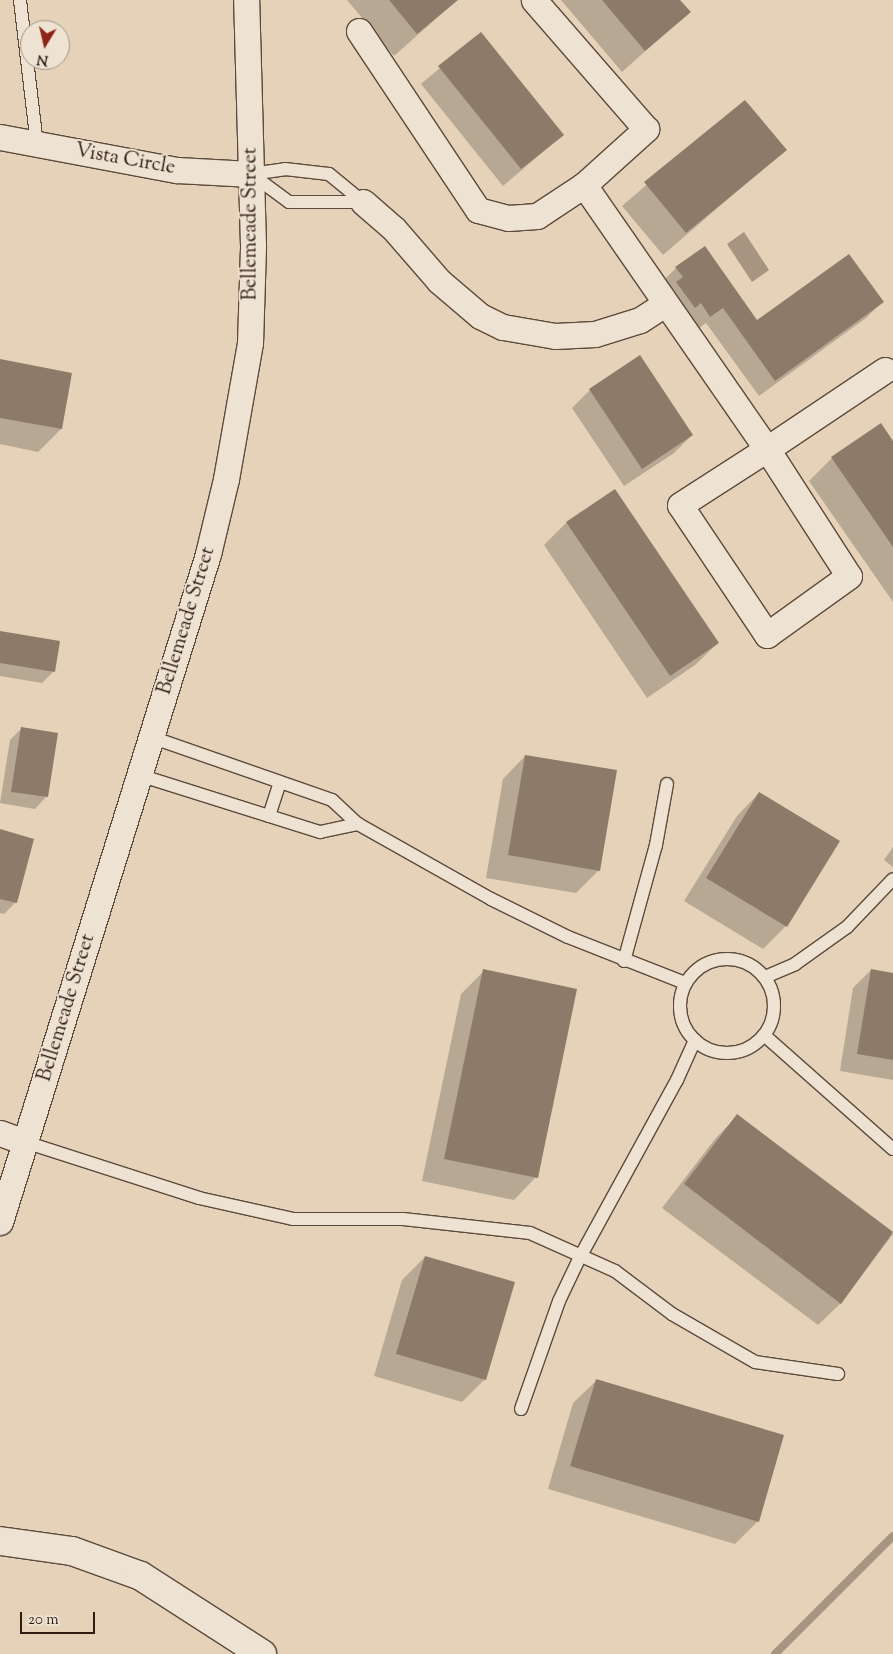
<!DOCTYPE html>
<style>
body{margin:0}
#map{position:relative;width:893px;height:1654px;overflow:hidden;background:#e5d2b9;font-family:"Sorts Mill Goudy",serif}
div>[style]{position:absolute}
.water>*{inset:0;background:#a79481}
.shadow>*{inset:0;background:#0003}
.stream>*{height:8px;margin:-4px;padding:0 4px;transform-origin:4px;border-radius:4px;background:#a79481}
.building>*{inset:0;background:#8d7b69}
.roads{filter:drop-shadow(1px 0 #5c4a3c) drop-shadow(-1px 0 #5c4a3c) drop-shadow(0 1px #5c4a3c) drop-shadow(0 -1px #5c4a3c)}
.service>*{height:12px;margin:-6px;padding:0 6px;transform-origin:6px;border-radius:6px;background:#eee2d2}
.service>.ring{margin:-6px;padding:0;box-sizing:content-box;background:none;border:12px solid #eee2d2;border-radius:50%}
.minor>*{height:25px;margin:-12.5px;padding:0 12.5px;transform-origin:12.5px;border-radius:12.5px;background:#eee2d2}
.tertiary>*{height:28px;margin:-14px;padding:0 14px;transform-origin:14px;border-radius:14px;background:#eee2d2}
span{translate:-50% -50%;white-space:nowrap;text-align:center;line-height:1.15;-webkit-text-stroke:4px #eee2d2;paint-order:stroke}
.street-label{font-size:20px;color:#2e1c13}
.north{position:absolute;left:20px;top:20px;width:50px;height:50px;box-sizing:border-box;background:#eee2d2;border:1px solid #a19386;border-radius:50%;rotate:189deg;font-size:14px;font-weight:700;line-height:20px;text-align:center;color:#2e1c13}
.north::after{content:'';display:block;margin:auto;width:18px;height:22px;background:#8f2418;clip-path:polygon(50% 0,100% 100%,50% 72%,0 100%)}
.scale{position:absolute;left:20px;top:1612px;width:75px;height:22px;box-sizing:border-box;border:2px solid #2e1c13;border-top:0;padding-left:6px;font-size:15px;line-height:18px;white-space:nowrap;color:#2e1c13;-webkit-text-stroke:4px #eee2d2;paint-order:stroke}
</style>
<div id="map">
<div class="water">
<div style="clip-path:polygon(744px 232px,769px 270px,752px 282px,727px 244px)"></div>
</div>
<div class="shadow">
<div style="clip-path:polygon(347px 0,457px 0,394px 56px)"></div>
<div style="clip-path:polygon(561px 0,679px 0,689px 12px,622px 72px)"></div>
<div style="clip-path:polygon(480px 34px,563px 135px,503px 186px,421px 84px)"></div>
<div style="clip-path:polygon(744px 101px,785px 150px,663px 255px,622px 206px)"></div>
<div style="clip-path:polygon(676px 268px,757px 322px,882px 302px,866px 318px,759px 396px,706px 323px,694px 332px,660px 284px)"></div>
<div style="clip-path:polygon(640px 357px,692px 435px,674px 453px,624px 486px,572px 408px,590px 390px)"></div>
<div style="clip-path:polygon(0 361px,71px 374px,61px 429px,38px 452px,0 444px)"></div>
<div style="clip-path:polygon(893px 444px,893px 602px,809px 481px,832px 458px)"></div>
<div style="clip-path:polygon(615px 490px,718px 643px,695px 665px,647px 698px,544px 545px,566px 523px)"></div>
<div style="clip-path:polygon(0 632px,54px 671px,42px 683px,0 676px)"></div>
<div style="clip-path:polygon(22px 728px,56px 734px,46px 797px,35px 809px,0 803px,10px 740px)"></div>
<div style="clip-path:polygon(525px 756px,599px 870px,576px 893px,486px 878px,503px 779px)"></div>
<div style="clip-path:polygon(759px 793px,786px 926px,763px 949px,684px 901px,737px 816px)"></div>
<div style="clip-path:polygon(0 831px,16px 902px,4px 914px,0 913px)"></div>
<div style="clip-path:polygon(893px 847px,893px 867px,884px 860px)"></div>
<div style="clip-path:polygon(871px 970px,893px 974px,893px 1080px,840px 1071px,853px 988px)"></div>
<div style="clip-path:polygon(484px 971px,536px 1177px,514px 1200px,422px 1181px,461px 994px)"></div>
<div style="clip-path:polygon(737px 1116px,893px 1234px,841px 1303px,818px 1325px,662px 1208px,715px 1139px)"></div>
<div style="clip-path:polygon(425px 1257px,485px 1379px,462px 1402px,374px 1376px,402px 1280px)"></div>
<div style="clip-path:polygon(596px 1381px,758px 1521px,735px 1544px,548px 1489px,573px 1403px)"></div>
</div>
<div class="stream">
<div style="left:775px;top:1654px;width:167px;rotate:-45deg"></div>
</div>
<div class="building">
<div style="clip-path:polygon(389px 0,458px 0,417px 34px)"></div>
<div style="clip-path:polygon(602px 0,680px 0,691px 12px,645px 51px)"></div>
<div style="clip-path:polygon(481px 32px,564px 135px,521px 169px,438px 66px)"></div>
<div style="clip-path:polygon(745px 100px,787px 150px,686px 233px,644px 182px)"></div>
<div style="clip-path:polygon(705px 246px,757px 320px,849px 254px,884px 302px,775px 381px,723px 308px,710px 317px,701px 303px,695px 308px,676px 282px,683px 277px,675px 267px)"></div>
<div style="clip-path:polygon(640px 355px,693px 435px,642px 469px,589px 389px)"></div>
<div style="clip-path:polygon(0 359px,72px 373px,62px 429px,0 418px)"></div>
<div style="clip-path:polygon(881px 423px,893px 441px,893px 547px,831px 457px)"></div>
<div style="clip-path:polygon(615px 489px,719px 643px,670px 676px,566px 522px)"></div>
<div style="clip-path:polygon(0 631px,60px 641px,55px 672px,0 663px)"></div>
<div style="clip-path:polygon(21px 727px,58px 733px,48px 797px,11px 792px)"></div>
<div style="clip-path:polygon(525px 755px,617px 770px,600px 871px,508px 855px)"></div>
<div style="clip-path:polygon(759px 792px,840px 841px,787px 927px,706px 878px)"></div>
<div style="clip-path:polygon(0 829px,34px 839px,17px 903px,0 899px)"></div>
<div style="clip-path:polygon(483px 969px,577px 989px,538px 1178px,444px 1159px)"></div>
<div style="clip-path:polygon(871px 969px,893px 973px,893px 1060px,857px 1054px)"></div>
<div style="clip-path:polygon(737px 1114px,893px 1232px,841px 1304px,684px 1184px)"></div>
<div style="clip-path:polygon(425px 1256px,515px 1282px,486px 1380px,396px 1354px)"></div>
<div style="clip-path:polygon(596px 1379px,784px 1435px,759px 1522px,570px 1466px)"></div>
</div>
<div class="roads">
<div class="service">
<div style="left:20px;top:0;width:145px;rotate:83.3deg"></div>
<div style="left:285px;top:169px;width:44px;rotate:6.5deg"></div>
<div style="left:329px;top:174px;width:44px;rotate:39.5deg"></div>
<div style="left:363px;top:202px;width:74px;rotate:180deg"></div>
<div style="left:289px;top:202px;width:47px;rotate:-143.6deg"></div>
<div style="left:251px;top:174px;width:34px;rotate:-8deg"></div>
<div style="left:151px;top:737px;width:192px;rotate:19.2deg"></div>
<div style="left:332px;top:800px;width:35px;rotate:43deg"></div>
<div style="left:358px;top:824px;width:153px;rotate:29.4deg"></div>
<div style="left:491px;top:899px;width:86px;rotate:26.3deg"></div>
<div style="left:568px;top:937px;width:126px;rotate:21.5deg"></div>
<div style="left:139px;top:775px;width:190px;rotate:17.5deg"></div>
<div style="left:320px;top:832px;width:39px;rotate:-12deg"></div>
<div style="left:269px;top:816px;width:35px;rotate:-72deg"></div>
<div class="ring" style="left:680px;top:959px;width:82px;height:82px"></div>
<div style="left:624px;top:961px;width:120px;rotate:-74.6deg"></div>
<div style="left:656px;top:845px;width:62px;rotate:-79.8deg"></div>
<div style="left:765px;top:977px;width:33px;rotate:-23deg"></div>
<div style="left:795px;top:964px;width:64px;rotate:-35.4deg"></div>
<div style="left:847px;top:927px;width:66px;rotate:-46.2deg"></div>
<div style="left:764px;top:1035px;width:172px;rotate:41.5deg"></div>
<div style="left:25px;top:1142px;width:183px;rotate:17.8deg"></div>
<div style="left:199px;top:1198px;width:96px;rotate:12.6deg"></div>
<div style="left:293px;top:1219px;width:110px"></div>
<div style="left:403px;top:1219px;width:128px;rotate:6.3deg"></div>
<div style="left:530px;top:1233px;width:93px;rotate:24.1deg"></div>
<div style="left:615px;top:1271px;width:71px;rotate:37deg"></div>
<div style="left:672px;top:1314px;width:96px;rotate:30deg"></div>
<div style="left:755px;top:1362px;width:84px;rotate:8.2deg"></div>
<div style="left:521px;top:1409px;width:114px;rotate:-70.6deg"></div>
<div style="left:559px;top:1301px;width:49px;rotate:-64.5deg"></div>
<div style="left:580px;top:1257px;width:202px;rotate:-61.3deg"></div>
<div style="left:677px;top:1080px;width:44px;rotate:-65.8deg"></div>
</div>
<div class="minor">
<div style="left:359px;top:31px;width:215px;rotate:56.4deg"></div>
<div style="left:478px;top:210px;width:31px;rotate:15deg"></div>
<div style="left:508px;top:218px;width:29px;rotate:-4deg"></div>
<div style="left:537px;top:216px;width:56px;rotate:-33.4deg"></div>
<div style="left:584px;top:185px;width:84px;rotate:-42.1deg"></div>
<div style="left:646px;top:129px;width:171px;rotate:-131deg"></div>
<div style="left:0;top:137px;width:180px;rotate:10.6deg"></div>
<div style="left:177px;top:170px;width:74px;rotate:3.1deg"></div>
<div style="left:584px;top:185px;width:321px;rotate:55.3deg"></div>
<div style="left:767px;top:449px;width:151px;rotate:57.2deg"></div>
<div style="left:849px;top:576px;width:101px;rotate:144.3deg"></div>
<div style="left:767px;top:635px;width:156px;rotate:-123.8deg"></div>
<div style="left:680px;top:505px;width:103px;rotate:-32.8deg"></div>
<div style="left:767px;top:449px;width:142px;rotate:-33.8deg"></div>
<div style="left:363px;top:202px;width:41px;rotate:41.1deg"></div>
<div style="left:394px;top:229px;width:69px;rotate:49.1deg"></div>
<div style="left:439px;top:281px;width:54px;rotate:40.5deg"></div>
<div style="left:480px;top:316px;width:25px;rotate:26deg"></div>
<div style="left:503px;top:327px;width:53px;rotate:9.8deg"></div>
<div style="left:555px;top:336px;width:40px;rotate:-2.9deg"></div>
<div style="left:595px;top:334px;width:47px;rotate:-17.3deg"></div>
<div style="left:640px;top:320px;width:30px;rotate:-33deg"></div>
<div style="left:0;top:1133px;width:27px;rotate:20deg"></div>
<div style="left:0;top:1222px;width:700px;rotate:-72.7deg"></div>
<div style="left:208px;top:554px;width:77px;rotate:-76.5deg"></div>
<div style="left:226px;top:479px;width:138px;rotate:-80deg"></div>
<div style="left:250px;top:343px;width:98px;rotate:-88.2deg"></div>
<div style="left:253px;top:245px;width:245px;rotate:-91.6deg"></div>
</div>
<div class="tertiary">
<div style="left:0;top:1541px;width:73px;rotate:7.9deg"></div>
<div style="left:72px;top:1551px;width:73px;rotate:19.9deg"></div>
<div style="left:141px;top:1576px;width:144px;rotate:32.8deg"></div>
</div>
</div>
<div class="street-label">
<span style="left:125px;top:160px;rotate:10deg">Vista Circle</span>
<span style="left:251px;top:224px;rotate:-90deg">Bellemeade Street</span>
<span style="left:187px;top:621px;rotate:-73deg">Bellemeade Street</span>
<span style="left:67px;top:1008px;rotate:-73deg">Bellemeade Street</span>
</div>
<div class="north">N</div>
<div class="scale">20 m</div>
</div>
